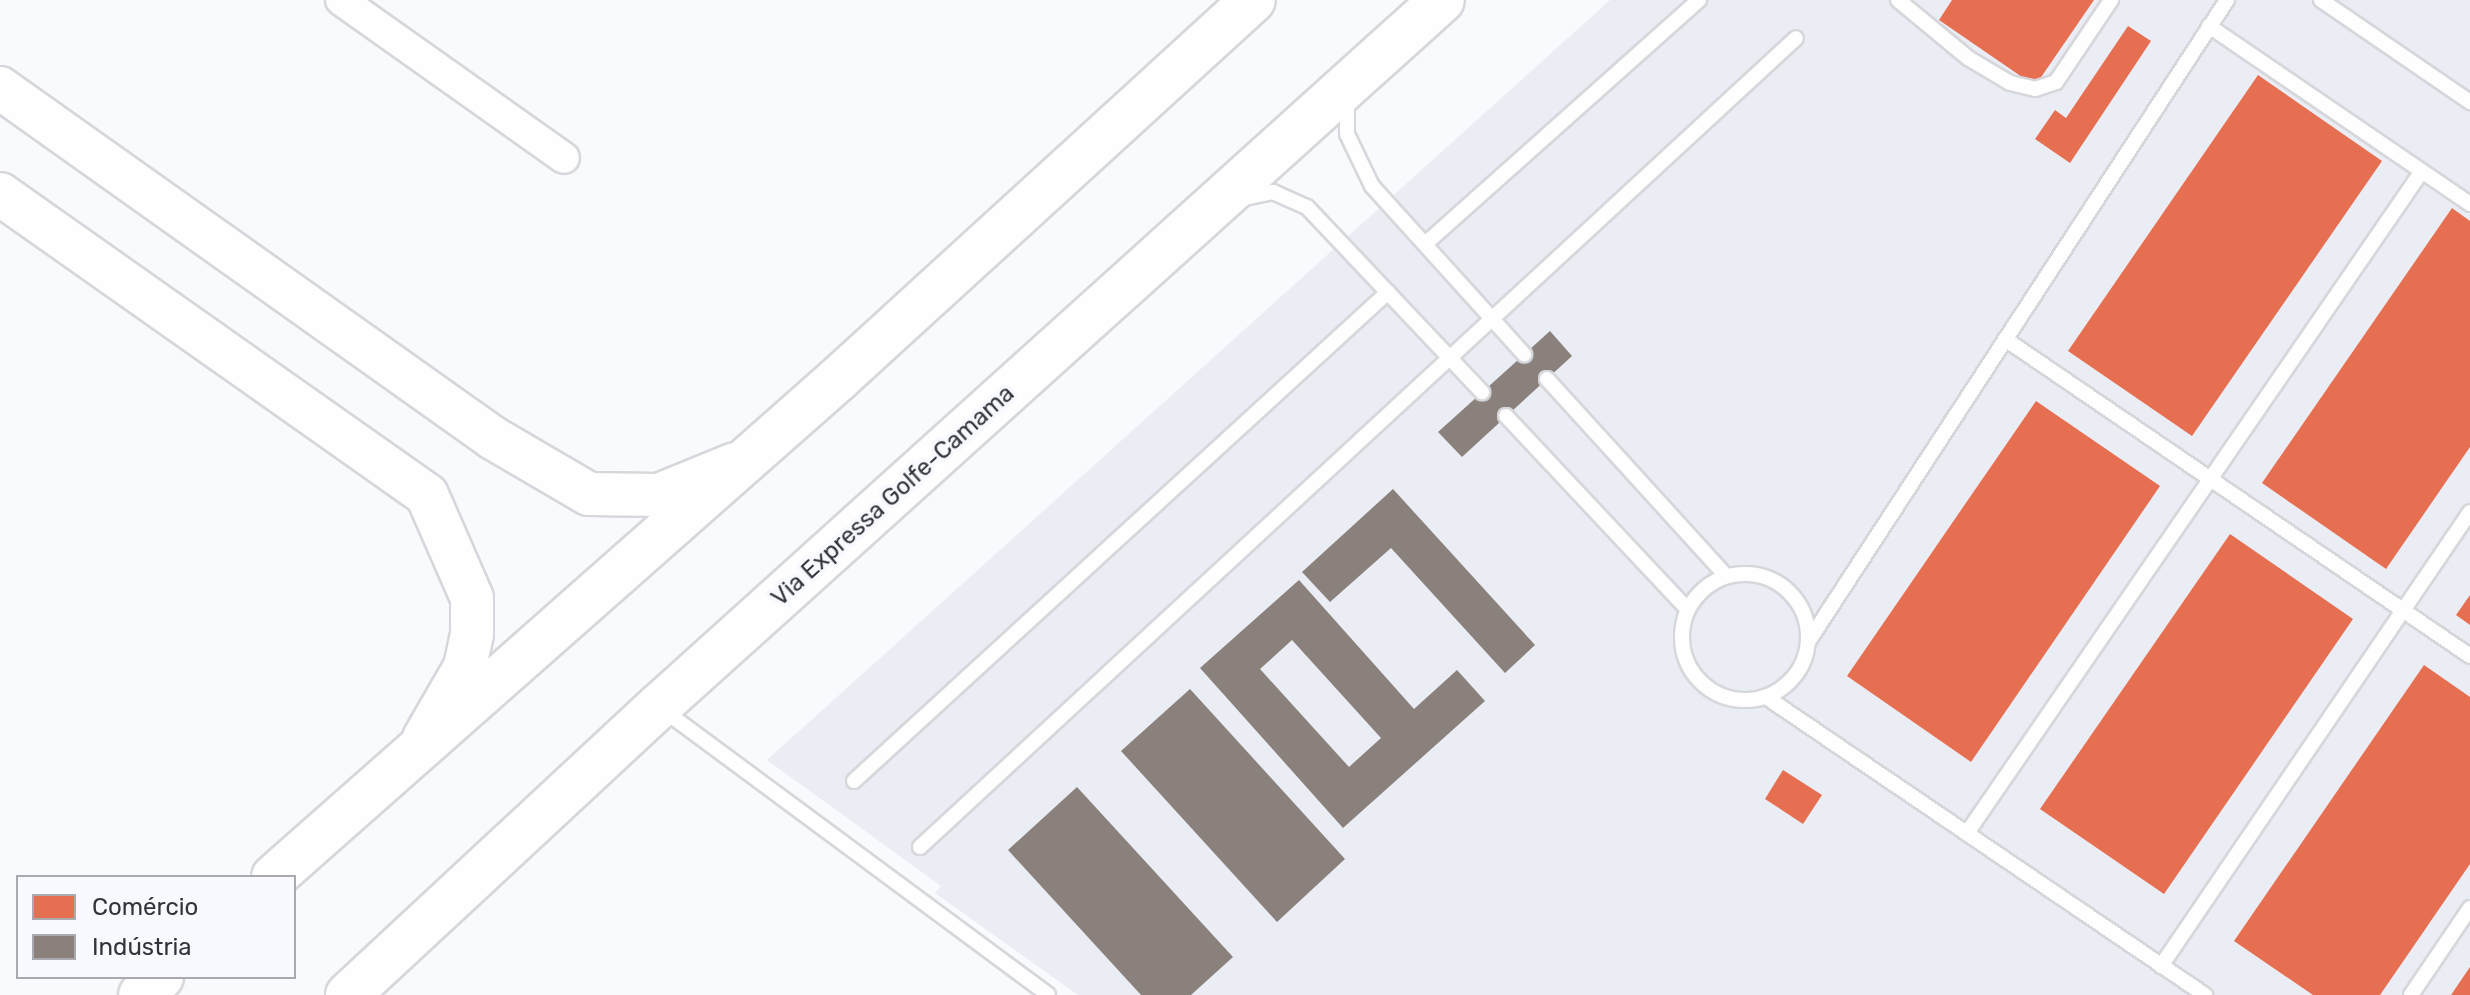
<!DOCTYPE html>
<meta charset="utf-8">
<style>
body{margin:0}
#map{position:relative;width:2470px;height:995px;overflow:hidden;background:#f9fafd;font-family:Rubik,sans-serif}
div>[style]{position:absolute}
.built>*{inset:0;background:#ebedf5}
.shops>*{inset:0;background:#e76f51}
.industry>*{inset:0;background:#8a817c}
.roads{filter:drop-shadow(2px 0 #d6d7db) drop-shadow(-2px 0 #d6d7db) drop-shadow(0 2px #d6d7db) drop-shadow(0 -2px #d6d7db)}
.lane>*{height:14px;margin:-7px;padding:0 7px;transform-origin:7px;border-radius:7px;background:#fefeff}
.lane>.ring{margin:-7px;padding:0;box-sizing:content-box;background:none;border:14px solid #fefeff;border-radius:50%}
.street>*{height:30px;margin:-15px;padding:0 15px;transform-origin:15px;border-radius:15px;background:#fefeff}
.secondary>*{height:42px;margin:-21px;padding:0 21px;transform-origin:21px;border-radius:21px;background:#fefeff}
.highway>*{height:44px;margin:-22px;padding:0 22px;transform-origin:22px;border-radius:22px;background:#fefeff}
span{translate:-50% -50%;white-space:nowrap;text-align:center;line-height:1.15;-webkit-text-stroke:8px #f8f9fe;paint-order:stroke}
.street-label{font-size:24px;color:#333439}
.legend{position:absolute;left:16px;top:875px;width:280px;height:104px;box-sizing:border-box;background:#f8f9fe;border:2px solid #a9aaaf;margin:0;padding:10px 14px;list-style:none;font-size:24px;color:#333439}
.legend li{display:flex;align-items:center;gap:16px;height:40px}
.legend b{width:40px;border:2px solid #a9aaaf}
</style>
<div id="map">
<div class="built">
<div style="clip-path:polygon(1610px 0,2470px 0,2470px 995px,1078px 995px,935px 893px,941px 886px,767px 760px)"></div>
</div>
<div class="shops">
<div style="clip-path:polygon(1952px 0,2094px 0,2035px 86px,1939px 20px)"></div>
<div style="clip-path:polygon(2128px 26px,2151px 41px,2070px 163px,2035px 139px,2055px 110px,2066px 118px)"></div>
<div style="clip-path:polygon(2258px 75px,2382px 161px,2192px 436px,2068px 351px)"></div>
<div style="clip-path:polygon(2452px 208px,2470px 221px,2470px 447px,2386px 569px,2262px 483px)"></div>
<div style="clip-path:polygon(2036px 401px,2160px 486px,1971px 762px,1847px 676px)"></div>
<div style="clip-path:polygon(2230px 534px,2353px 619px,2164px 894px,2040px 809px)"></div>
<div style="clip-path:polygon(2470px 595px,2470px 625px,2456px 615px)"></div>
<div style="clip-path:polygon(2424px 665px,2470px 697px,2470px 864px,2380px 995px,2313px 995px,2234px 941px)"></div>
<div style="clip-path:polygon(1783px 770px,1822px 795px,1803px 824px,1765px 799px)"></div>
<div style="clip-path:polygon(2470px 967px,2470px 995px,2451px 995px)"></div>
</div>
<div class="industry">
<div style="clip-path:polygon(1550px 331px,1572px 356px,1462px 457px,1438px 432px)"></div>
<div style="clip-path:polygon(1393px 489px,1535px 645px,1505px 673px,1391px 548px,1330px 602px,1302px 572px)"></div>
<div style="clip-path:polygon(evenodd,1299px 580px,1414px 709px,1457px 670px,1485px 701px,1343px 828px,1200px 668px,1299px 580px,1292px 640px,1381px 738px,1349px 767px,1260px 669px,1292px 640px)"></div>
<div style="clip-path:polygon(1190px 689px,1345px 859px,1277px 922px,1121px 751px)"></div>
<div style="clip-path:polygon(1077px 787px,1233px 957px,1191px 995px,1141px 995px,1008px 850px)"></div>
</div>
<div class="roads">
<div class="lane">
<div style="left:1898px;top:0;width:91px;rotate:39.6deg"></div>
<div style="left:1968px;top:58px;width:49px;rotate:30.8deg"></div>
<div style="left:2010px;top:83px;width:26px;rotate:13deg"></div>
<div style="left:2035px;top:89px;width:22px;rotate:-18deg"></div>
<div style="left:2056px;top:82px;width:99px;rotate:-56.1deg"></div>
<div style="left:2321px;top:0;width:181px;rotate:34.4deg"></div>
<div style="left:2209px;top:26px;width:316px;rotate:34.3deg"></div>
<div style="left:1352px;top:100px;width:8px;rotate:130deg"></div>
<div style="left:1347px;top:106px;width:28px;rotate:90deg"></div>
<div style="left:1347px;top:134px;width:58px;rotate:64.3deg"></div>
<div style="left:1372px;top:186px;width:227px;rotate:47.9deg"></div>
<div style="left:1245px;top:198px;width:29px;rotate:-12deg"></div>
<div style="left:1273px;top:192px;width:37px;rotate:24deg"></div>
<div style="left:1307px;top:207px;width:255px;rotate:46.6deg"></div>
<div style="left:1425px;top:244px;width:367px;rotate:-41.7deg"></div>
<div style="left:2005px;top:339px;width:563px;rotate:34.28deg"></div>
<div style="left:1547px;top:379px;width:266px;rotate:47.7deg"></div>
<div style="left:1506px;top:416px;width:265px;rotate:46.8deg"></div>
<div class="ring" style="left:1682px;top:574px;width:112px;height:112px"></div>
<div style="left:1808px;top:642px;width:767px;rotate:-56.87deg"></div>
<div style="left:1766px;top:697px;width:531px;rotate:34.17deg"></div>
<div style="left:662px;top:709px;width:480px;rotate:36.5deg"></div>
<div style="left:854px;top:781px;width:724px;rotate:-42.48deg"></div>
<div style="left:1967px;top:833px;width:803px;rotate:-55.5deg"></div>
<div style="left:920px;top:847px;width:1192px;rotate:-42.72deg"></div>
<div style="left:2161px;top:966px;width:549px;rotate:-55.76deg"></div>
<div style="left:2411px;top:995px;width:105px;rotate:-55.9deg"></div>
</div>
<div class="street">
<div style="left:341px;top:0;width:273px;rotate:35.3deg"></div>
</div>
<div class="secondary">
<div style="left:0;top:88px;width:605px;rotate:35.37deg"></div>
<div style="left:493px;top:438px;width:111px;rotate:30.3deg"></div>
<div style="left:589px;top:494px;width:70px;rotate:0.8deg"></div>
<div style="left:659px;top:495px;width:82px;rotate:-22.2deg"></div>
<div style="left:0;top:194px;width:522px;rotate:35.18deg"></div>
<div style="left:427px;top:495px;width:112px;rotate:66.4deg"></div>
<div style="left:472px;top:598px;width:36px;rotate:90deg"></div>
<div style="left:472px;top:634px;width:34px;rotate:102deg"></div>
<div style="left:465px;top:667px;width:82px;rotate:120deg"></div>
</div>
<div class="highway">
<div style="left:274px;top:877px;width:751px;rotate:-41.44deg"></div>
<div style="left:837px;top:380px;width:563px;rotate:-42.41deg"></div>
<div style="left:141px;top:995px;width:27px;rotate:-42deg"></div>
<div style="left:348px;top:995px;width:425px;rotate:-42.9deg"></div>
<div style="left:659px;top:706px;width:1054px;rotate:-42.04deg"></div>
</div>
</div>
<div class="street-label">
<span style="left:893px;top:496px;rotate:-42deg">Via Expressa Golfe-Camama</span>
</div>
<ul class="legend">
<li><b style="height:22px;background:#e76f51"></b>Comércio</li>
<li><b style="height:22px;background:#8a817c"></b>Indústria</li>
</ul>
</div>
